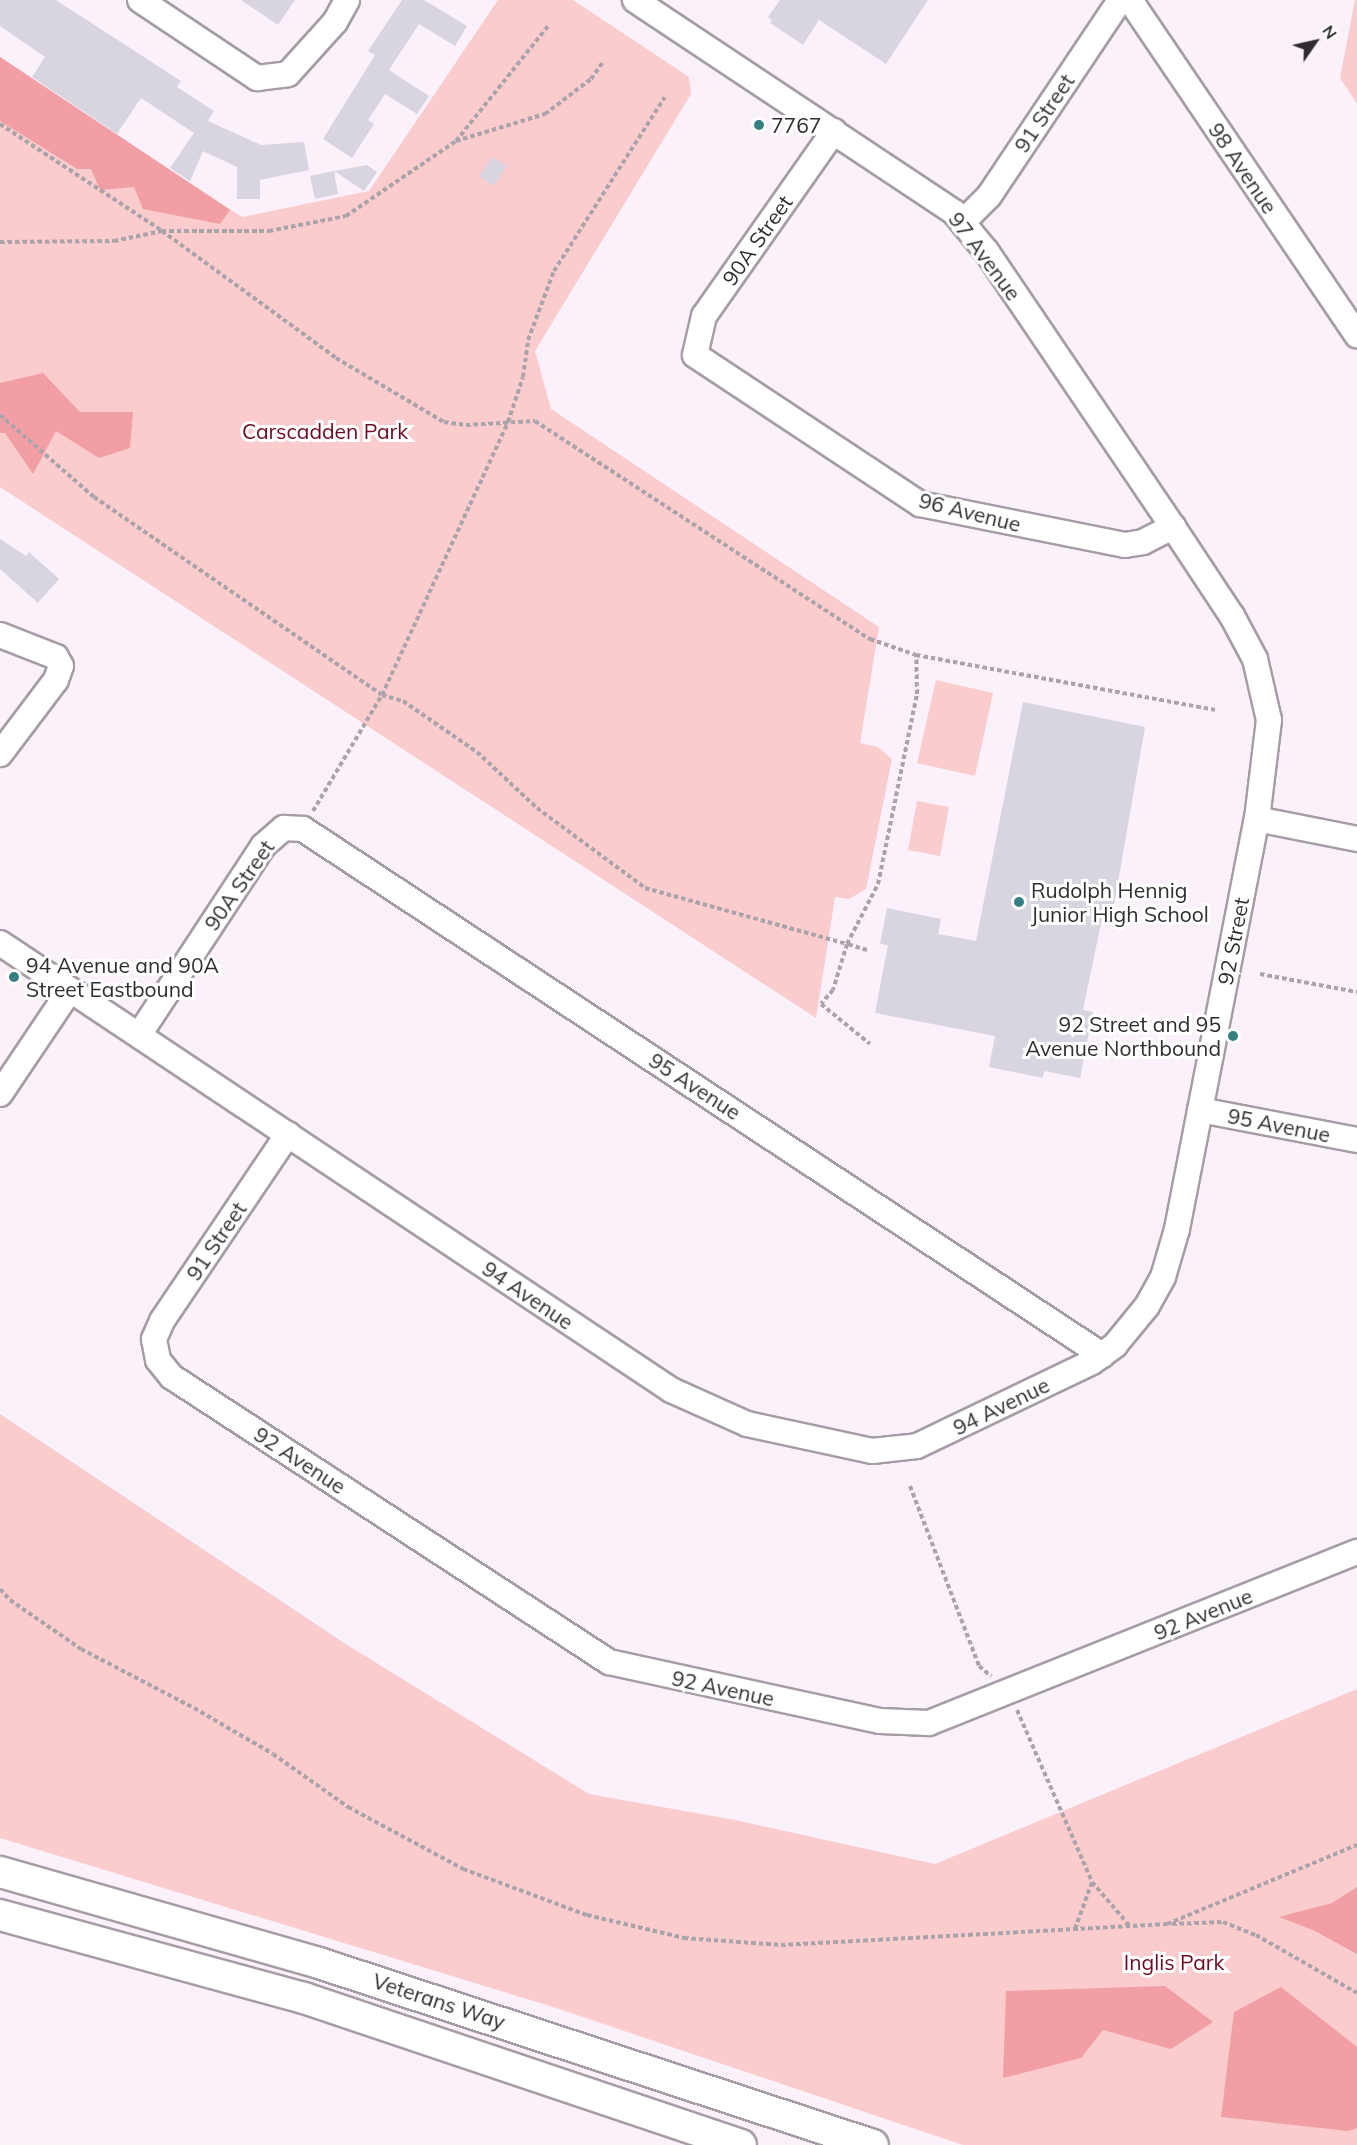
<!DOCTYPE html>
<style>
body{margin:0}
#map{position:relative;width:1357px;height:2145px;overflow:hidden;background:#fbf1fb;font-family:Mulish,sans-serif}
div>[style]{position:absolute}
.green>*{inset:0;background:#faccce}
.forest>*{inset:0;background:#f19fa4}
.building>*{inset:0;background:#d8d4e0}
.path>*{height:4px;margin-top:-2px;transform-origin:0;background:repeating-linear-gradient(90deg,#aaa3aa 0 4.5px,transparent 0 7.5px)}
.roads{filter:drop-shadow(2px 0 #a59ca5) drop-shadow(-2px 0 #a59ca5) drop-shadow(0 2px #a59ca5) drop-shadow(0 -2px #a59ca5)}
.minor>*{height:24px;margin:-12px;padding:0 12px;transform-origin:12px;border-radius:12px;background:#fff}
.major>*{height:30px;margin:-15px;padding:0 15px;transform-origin:15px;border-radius:15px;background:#fff}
.dots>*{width:16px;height:16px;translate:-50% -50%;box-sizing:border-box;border:3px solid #fff;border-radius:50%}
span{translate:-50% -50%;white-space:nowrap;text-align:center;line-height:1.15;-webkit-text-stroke:6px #fff;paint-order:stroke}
.street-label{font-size:21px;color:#302c30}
.poi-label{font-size:21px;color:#302c30}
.left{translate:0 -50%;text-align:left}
.right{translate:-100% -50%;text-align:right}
.park-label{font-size:21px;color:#6b0a22}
.north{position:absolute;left:1285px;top:12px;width:60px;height:60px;-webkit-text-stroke:4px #fff;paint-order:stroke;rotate:56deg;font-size:16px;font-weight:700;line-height:24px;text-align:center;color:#302c30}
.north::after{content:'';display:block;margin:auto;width:21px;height:27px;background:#302c30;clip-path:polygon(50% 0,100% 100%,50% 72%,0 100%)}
</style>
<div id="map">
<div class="green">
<div style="clip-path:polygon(498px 0,573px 0,689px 77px,691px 94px,535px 351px,551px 409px,879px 627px,860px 743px,878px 747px,892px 759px,866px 889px,849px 899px,835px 897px,816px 1018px,0 487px,0 57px,242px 217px,369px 191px)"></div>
<div style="clip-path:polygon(1355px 0,1357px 0,1357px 104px,1340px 78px)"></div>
<div style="clip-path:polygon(936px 680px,993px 693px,975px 776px,917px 763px)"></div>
<div style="clip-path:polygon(917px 801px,949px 807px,940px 856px,908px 850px)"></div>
<div style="clip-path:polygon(0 1414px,344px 1643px,589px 1794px,735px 1820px,935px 1864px,1357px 1689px,1357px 2145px,963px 2145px,550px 2006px,0 1838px)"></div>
</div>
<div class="forest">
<div style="clip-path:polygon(0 57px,230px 210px,220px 224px,143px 209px,134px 187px,100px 190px,91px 169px,77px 169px,0 121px)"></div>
<div style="clip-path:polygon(43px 373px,80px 412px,133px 412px,130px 448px,99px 458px,56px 431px,33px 474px,5px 433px,0 433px,0 383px)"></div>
<div style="clip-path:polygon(1357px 1887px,1357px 1954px,1313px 1930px,1279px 1917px,1332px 1903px)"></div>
<div style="clip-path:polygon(1165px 1986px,1213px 2022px,1171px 2049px,1103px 2030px,1081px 2058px,1003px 2078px,1006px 1991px)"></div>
<div style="clip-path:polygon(1281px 1987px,1357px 2047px,1357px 2128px,1348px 2131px,1221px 2117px,1234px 2012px)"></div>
</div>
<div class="building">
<div style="clip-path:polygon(0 0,56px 0,181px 81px,177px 87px,214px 111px,208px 121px,261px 145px,304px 142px,309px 170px,260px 180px,260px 199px,237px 199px,237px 167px,203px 151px,190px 181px,170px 168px,194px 133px,141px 98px,117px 134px,32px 77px,45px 57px,0 26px)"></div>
<div style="clip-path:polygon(241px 0,295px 0,278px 25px)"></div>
<div style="clip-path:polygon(402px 0,424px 0,467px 26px,455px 46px,419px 24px,389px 70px,429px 96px,417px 114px,385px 94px,368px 120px,374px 124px,352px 158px,323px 139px,375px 55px,368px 51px)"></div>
<div style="clip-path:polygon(780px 0,928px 0,886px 64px,819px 20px,803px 45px,770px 23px,772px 20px,768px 17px)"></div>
<div style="clip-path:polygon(492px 157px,507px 166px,493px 186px,479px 176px)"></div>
<div style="clip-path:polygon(367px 165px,377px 172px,364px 191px,334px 171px)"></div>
<div style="clip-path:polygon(334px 171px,338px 194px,315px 199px,310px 176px)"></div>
<div style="clip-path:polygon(0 539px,26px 556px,29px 552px,59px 579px,38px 603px,0 569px)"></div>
<div style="clip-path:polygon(1023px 702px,1145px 727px,1113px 911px,1104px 909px,1083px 1010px,1093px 1012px,1080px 1078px,1044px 1071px,1043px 1078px,989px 1067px,995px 1036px,875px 1013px,888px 945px,880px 944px,887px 908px,941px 919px,938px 934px,976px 941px)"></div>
</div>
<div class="path">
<div style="left:0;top:124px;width:194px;rotate:33.4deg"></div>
<div style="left:162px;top:231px;width:215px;rotate:36.1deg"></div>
<div style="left:336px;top:358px;width:126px;rotate:30.7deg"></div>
<div style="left:444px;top:422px;width:22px;rotate:8deg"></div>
<div style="left:466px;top:425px;width:69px;rotate:-3.3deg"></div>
<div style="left:535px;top:421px;width:400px;rotate:33.1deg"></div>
<div style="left:870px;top:639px;width:49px;rotate:19.2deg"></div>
<div style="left:916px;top:655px;width:304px;rotate:10.4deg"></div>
<div style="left:456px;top:141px;width:147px;rotate:-51.3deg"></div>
<div style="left:0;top:242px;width:114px;rotate:-0.5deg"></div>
<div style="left:114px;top:241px;width:49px;rotate:-11.8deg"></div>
<div style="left:162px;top:231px;width:107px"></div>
<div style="left:269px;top:231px;width:78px;rotate:-11deg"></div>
<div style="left:346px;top:216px;width:133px;rotate:-34.3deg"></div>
<div style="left:456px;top:141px;width:93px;rotate:-16.9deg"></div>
<div style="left:545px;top:114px;width:58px;rotate:-37.3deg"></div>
<div style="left:591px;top:79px;width:21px;rotate:-55deg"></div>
<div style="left:0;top:415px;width:125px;rotate:41.1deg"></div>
<div style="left:94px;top:497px;width:349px;rotate:34.5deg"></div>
<div style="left:382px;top:695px;width:22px;rotate:16deg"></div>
<div style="left:403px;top:701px;width:90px;rotate:34.6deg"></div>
<div style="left:477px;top:752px;width:82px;rotate:43deg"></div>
<div style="left:537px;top:808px;width:134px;rotate:36.5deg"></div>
<div style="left:645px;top:888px;width:210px;rotate:15.5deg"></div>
<div style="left:847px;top:944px;width:48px;rotate:106.9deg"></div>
<div style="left:833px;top:990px;width:18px;rotate:131deg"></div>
<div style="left:821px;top:1004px;width:63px;rotate:39.2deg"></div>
<div style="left:313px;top:811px;width:135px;rotate:-59.3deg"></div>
<div style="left:382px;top:695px;width:301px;rotate:-65.2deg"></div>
<div style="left:508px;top:422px;width:47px;rotate:-71.6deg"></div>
<div style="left:523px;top:377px;width:37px;rotate:-82deg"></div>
<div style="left:528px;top:340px;width:74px;rotate:-69.4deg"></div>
<div style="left:554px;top:271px;width:206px;rotate:-57.5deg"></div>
<div style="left:867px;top:950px;width:21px;rotate:-163deg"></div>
<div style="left:847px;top:944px;width:68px;rotate:-62.7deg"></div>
<div style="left:878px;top:884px;width:194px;rotate:-78.4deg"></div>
<div style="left:917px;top:694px;width:39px;rotate:-91deg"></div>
<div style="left:1260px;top:974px;width:99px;rotate:10.5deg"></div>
<div style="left:910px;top:1486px;width:193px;rotate:69deg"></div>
<div style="left:979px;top:1666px;width:16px;rotate:40deg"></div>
<div style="left:0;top:1589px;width:15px;rotate:48deg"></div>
<div style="left:10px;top:1600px;width:86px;rotate:34.6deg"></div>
<div style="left:81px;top:1649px;width:127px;rotate:27.6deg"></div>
<div style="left:194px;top:1708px;width:91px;rotate:30.2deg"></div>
<div style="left:273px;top:1754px;width:92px;rotate:35.2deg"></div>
<div style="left:348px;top:1807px;width:131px;rotate:28.3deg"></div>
<div style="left:463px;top:1869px;width:132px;rotate:20.4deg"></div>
<div style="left:587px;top:1915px;width:100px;rotate:13.3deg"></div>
<div style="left:684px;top:1938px;width:97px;rotate:4.1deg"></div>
<div style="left:781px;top:1945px;width:387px;rotate:-3.1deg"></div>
<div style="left:1167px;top:1924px;width:206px;rotate:-22.6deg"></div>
<div style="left:1017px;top:1710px;width:188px;rotate:66.4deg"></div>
<div style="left:1172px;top:1924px;width:51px;rotate:-2.2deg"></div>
<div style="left:1223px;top:1922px;width:35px;rotate:22deg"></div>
<div style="left:1256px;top:1935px;width:116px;rotate:29.9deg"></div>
<div style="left:1075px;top:1929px;width:50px;rotate:-70.1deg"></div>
<div style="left:1092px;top:1882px;width:57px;rotate:49.3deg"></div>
</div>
<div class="roads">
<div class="minor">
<div style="left:140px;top:0;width:141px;rotate:33.7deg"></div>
<div style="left:257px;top:78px;width:31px;rotate:-7deg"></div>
<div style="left:288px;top:74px;width:70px;rotate:-47.9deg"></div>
<div style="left:335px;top:22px;width:25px;rotate:-61deg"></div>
<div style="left:1130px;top:0;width:405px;rotate:55.9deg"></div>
<div style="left:834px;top:131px;width:226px;rotate:125.1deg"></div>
<div style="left:704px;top:316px;width:40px;rotate:103deg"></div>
<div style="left:695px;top:355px;width:270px;rotate:33.5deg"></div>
<div style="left:920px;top:504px;width:209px;rotate:11.3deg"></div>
<div style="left:1125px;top:545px;width:18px;rotate:-9deg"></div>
<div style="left:1143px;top:542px;width:34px;rotate:-27deg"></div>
<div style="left:963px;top:222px;width:37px;rotate:-45deg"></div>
<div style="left:989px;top:196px;width:236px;rotate:-56.2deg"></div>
<div style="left:0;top:635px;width:60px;rotate:21.4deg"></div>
<div style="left:56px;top:657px;width:10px;rotate:61deg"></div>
<div style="left:61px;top:666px;width:15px;rotate:110deg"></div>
<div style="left:56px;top:680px;width:93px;rotate:127.1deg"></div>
<div style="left:1257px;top:819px;width:102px;rotate:11.3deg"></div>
<div style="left:0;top:943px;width:806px;rotate:33.67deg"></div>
<div style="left:671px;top:1390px;width:83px;rotate:24.1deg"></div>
<div style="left:747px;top:1424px;width:128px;rotate:12.2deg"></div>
<div style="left:872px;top:1451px;width:45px;rotate:-6.3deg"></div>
<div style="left:917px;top:1446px;width:194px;rotate:-25.6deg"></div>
<div style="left:1092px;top:1362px;width:29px;rotate:-36deg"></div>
<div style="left:1115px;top:1345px;width:50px;rotate:-50.6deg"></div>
<div style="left:1147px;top:1306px;width:33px;rotate:-61deg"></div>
<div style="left:1163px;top:1277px;width:50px;rotate:-73.7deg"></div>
<div style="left:1177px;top:1229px;width:418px;rotate:-79deg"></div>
<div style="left:1257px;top:819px;width:100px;rotate:-83.1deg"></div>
<div style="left:1269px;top:720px;width:63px;rotate:-102.9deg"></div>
<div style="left:1255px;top:659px;width:49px;rotate:-118.1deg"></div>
<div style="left:1232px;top:616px;width:107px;rotate:-123.5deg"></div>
<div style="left:1173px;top:527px;width:333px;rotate:-124.1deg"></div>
<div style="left:986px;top:251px;width:50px;rotate:-129.4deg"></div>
<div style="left:954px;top:212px;width:383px;rotate:-146.4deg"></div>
<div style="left:139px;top:1035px;width:226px;rotate:-56.7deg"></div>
<div style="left:263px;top:846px;width:28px;rotate:-41deg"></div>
<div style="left:284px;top:828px;width:19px;rotate:3deg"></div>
<div style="left:303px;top:829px;width:957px;rotate:33.36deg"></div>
<div style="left:0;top:1094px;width:125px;rotate:-56.1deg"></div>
<div style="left:1200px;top:1110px;width:160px;rotate:10.8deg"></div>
<div style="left:288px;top:1134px;width:225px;rotate:124deg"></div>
<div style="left:162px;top:1321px;width:20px;rotate:114deg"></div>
<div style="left:154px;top:1339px;width:21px;rotate:79deg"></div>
<div style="left:158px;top:1360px;width:22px;rotate:51deg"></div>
<div style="left:172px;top:1377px;width:522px;rotate:33.11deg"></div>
<div style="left:609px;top:1662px;width:277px;rotate:12.3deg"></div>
<div style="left:880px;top:1721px;width:49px;rotate:2.3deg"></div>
<div style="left:929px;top:1723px;width:461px;rotate:-21.8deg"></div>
</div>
<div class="major">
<div style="left:0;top:1872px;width:332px;rotate:15.9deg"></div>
<div style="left:319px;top:1963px;width:583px;rotate:18.19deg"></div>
<div style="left:0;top:1915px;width:315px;rotate:15.3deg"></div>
<div style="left:304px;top:1998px;width:461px;rotate:18.6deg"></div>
</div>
</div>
<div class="dots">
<div style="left:759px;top:125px;background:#357e82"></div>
<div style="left:1019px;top:902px;background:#357e82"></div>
<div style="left:14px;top:977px;background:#357e82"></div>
<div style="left:1233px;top:1036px;background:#357e82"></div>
</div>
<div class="street-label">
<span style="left:1044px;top:113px;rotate:-56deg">91 Street</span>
<span style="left:1243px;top:168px;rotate:56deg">98 Avenue</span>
<span style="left:757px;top:240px;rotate:-55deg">90A Street</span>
<span style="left:985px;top:256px;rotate:53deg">97 Avenue</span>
<span style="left:970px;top:512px;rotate:14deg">96 Avenue</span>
<span style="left:239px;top:885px;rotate:-55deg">90A Street</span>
<span style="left:1233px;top:941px;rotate:-79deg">92 Street</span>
<span style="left:695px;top:1086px;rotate:33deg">95 Avenue</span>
<span style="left:1279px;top:1125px;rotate:11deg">95 Avenue</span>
<span style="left:216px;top:1241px;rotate:-56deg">91 Street</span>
<span style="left:528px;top:1295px;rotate:34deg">94 Avenue</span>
<span style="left:1001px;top:1406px;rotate:-26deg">94 Avenue</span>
<span style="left:300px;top:1460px;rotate:33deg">92 Avenue</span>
<span style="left:1203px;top:1614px;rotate:-22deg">92 Avenue</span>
<span style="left:723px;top:1688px;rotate:12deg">92 Avenue</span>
<span style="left:439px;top:2001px;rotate:18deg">Veterans Way</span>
</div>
<div class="poi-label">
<span class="left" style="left:771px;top:125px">7767</span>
<span class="left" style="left:1031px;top:902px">Rudolph Hennig<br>Junior High School</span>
<span class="left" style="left:26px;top:977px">94 Avenue and 90A<br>Street Eastbound</span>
<span class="right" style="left:1221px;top:1036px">92 Street and 95<br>Avenue Northbound</span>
</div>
<div class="park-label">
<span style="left:325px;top:431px">Carscadden Park</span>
<span style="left:1174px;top:1962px">Inglis Park</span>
</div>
<div class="north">N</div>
</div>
